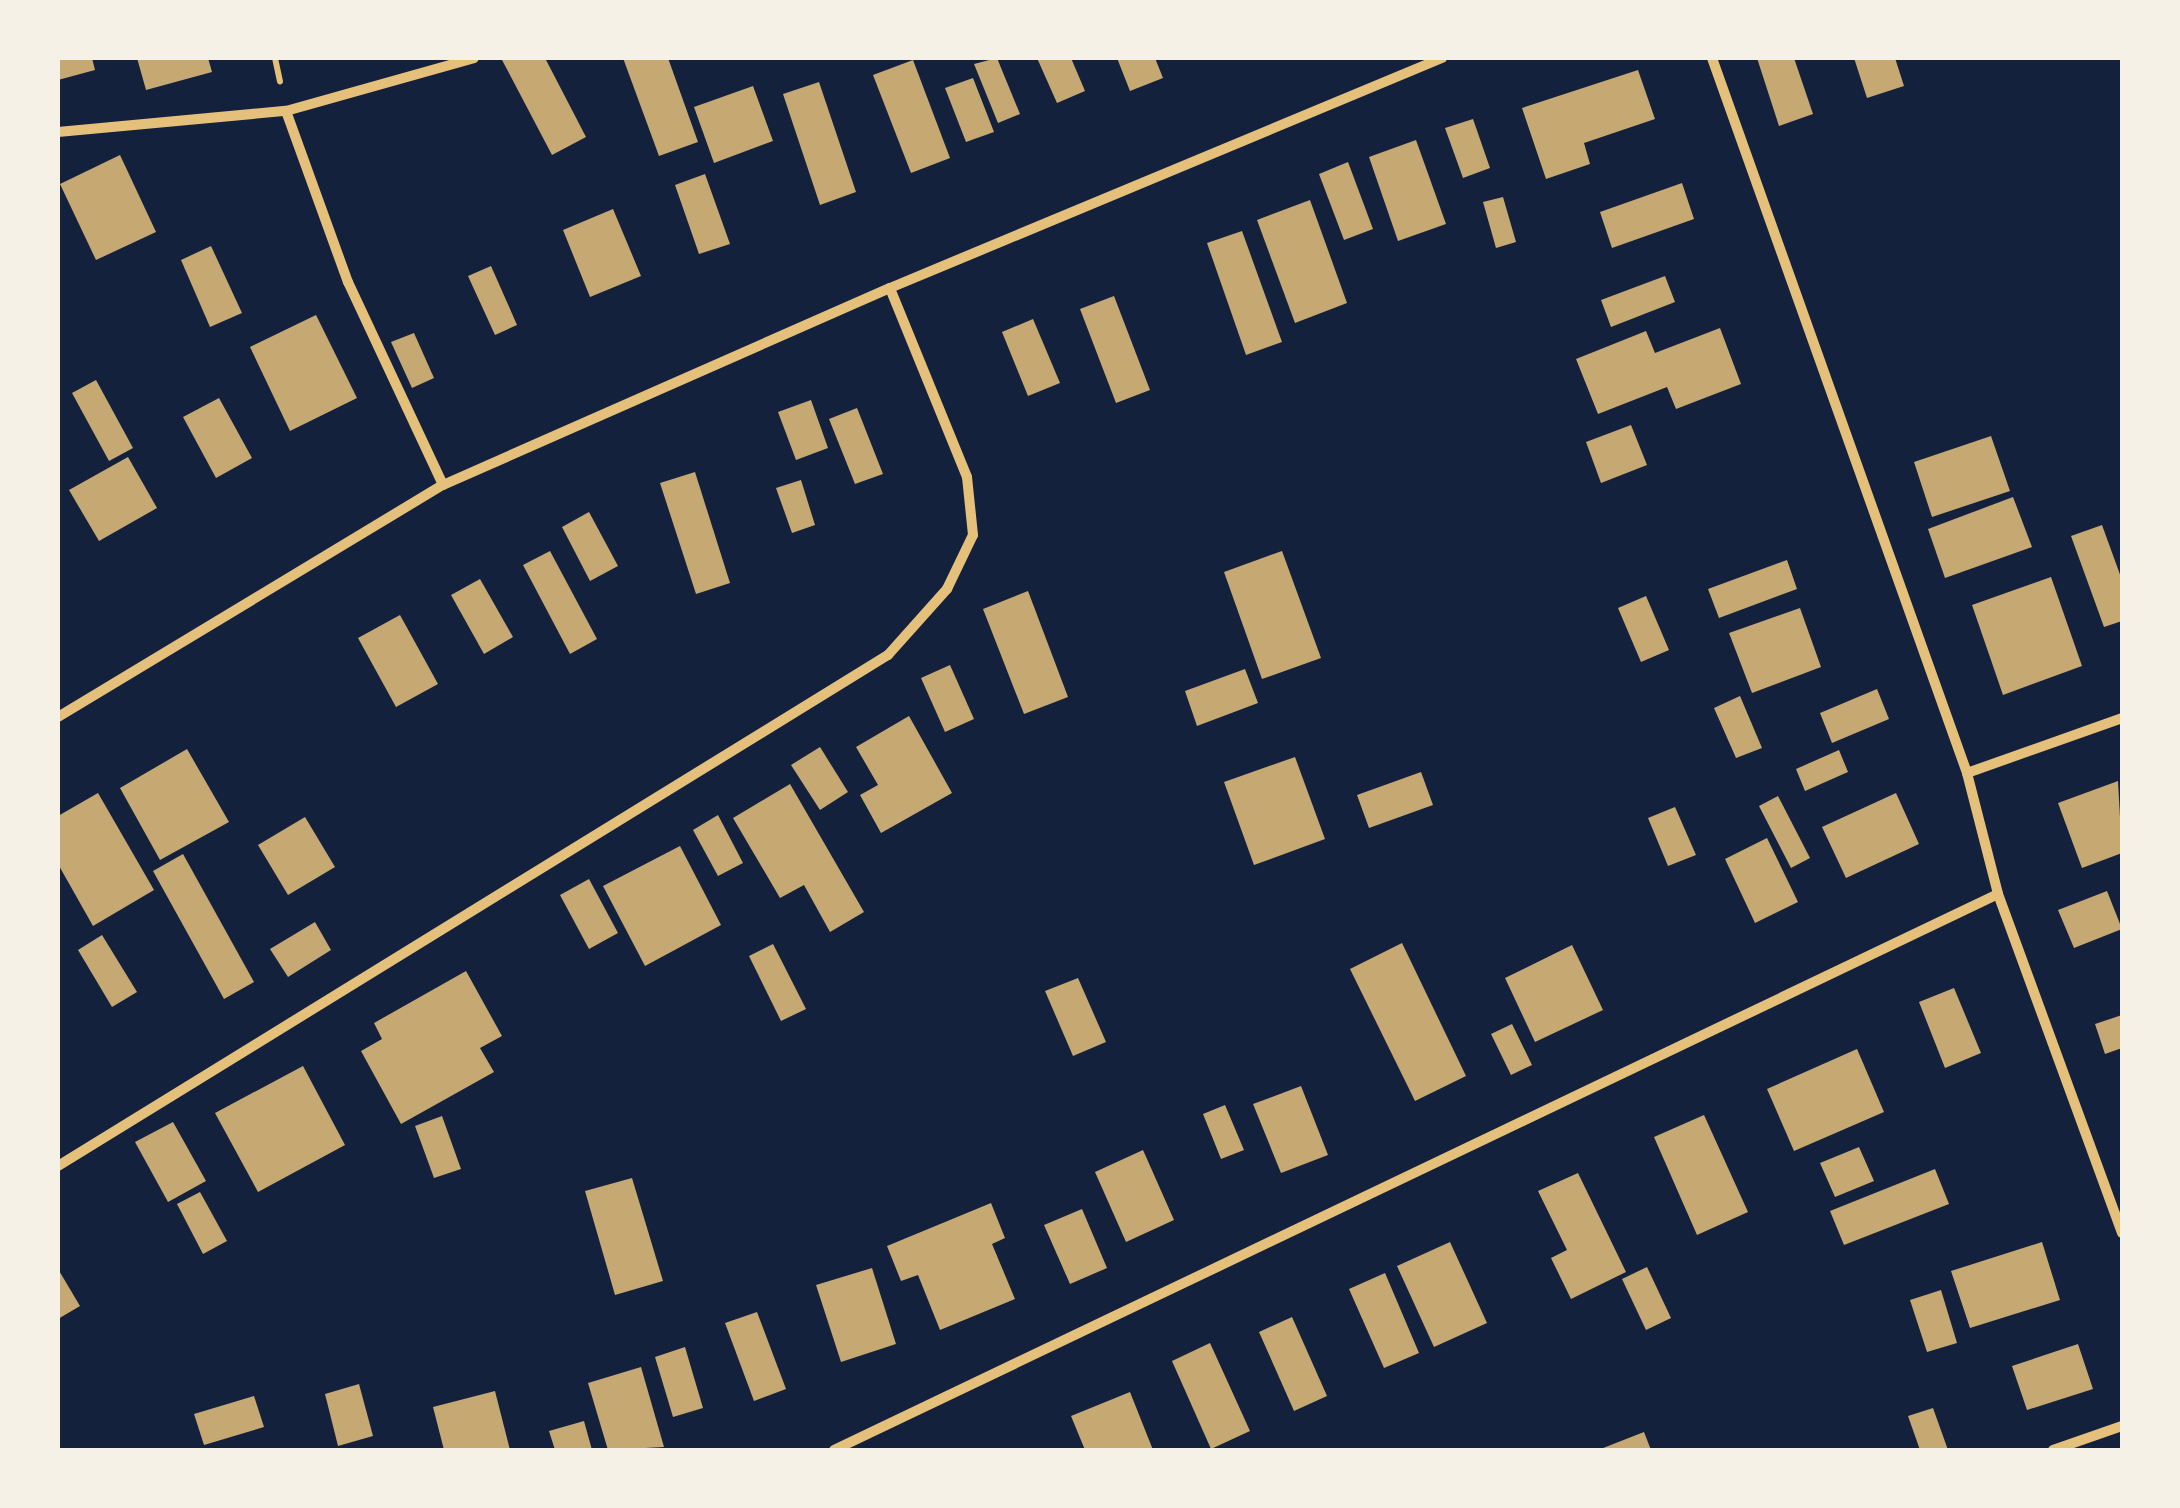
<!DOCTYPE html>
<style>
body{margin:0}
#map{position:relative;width:2180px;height:1508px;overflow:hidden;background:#14213d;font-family:"PT Sans Narrow",sans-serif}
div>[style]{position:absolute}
.building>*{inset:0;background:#c6a872}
.path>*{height:6px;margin:-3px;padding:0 3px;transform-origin:3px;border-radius:3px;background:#e5c07b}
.minor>*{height:10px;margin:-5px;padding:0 5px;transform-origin:5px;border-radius:5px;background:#e5c07b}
span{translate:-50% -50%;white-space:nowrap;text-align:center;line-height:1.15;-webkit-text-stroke:8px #f6f1e7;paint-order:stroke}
.frame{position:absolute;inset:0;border:60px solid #f6f1e7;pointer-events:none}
</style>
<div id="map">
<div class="building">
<div style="clip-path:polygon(58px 58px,92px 58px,95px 70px,58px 80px)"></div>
<div style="clip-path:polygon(137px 58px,208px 58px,212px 72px,146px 90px)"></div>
<div style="clip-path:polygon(501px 58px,545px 58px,586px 137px,552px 155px)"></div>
<div style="clip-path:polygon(623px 58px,668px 58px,698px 142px,659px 156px)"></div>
<div style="clip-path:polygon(997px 58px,1020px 114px,998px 123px,974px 64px)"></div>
<div style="clip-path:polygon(1037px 58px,1071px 58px,1085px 91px,1057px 103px)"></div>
<div style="clip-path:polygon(1117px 58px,1155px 58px,1163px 78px,1130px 91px)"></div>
<div style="clip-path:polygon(1757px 58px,1794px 58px,1813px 114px,1779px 126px)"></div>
<div style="clip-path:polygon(1854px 58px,1895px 58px,1904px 86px,1867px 98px)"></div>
<div style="clip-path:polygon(913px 60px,950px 158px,911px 173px,873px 75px)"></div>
<div style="clip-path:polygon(1638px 70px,1655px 119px,1584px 143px,1590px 164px,1546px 179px,1522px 108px)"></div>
<div style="clip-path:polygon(973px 78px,994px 132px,966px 142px,945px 88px)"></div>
<div style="clip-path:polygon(819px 82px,856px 192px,820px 205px,783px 94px)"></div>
<div style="clip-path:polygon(753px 86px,773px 141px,714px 163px,694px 107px)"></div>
<div style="clip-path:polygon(1473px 119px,1490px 168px,1463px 178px,1445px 128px)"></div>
<div style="clip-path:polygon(1416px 140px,1446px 224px,1398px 241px,1369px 157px)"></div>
<div style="clip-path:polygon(120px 155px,156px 232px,96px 260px,60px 184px)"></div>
<div style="clip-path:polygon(1348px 162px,1373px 229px,1344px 240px,1319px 174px)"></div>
<div style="clip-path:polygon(705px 174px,730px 244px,699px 254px,675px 185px)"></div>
<div style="clip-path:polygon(1682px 183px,1694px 219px,1612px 248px,1600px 212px)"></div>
<div style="clip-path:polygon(1503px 197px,1516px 242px,1496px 248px,1483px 202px)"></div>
<div style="clip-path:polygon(1310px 200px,1347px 303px,1295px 323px,1257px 220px)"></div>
<div style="clip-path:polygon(613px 209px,641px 276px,590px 297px,563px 230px)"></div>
<div style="clip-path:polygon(1242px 231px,1282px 342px,1246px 355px,1207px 243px)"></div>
<div style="clip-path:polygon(211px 246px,242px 313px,210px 327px,181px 260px)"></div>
<div style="clip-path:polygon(491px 266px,517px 325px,495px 335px,468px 276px)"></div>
<div style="clip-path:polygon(1665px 276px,1675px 302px,1611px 327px,1601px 300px)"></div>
<div style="clip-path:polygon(1114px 296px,1150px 390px,1116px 403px,1080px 309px)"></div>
<div style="clip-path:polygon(316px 315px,357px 398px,290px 431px,250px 347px)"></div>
<div style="clip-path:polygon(1033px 319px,1060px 383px,1028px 396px,1002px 332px)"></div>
<div style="clip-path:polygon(1720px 328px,1741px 384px,1676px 409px,1667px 387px,1598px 414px,1576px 359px,1646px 331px,1655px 353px)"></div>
<div style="clip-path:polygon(414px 333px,434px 378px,412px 388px,391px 342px)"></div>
<div style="clip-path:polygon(96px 380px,133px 448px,109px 461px,72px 393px)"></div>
<div style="clip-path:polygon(219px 398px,252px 458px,216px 478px,183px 417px)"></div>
<div style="clip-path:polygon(811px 400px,828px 448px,796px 460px,778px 412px)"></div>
<div style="clip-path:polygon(857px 408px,883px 474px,855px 484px,829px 419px)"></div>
<div style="clip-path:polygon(1631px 425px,1647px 465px,1601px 483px,1586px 442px)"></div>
<div style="clip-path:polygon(1991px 436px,2010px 491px,1932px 517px,1914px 462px)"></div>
<div style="clip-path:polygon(128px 457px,157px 508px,99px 541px,69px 490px)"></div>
<div style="clip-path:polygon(695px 472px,730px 583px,696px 594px,660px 483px)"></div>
<div style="clip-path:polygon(801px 480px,815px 525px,792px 533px,776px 488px)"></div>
<div style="clip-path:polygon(2013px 497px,2032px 547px,1945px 578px,1928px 529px)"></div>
<div style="clip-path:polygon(589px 512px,618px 566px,590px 581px,562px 527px)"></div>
<div style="clip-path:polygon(2102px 525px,2122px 580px,2122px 621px,2104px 627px,2071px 536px)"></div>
<div style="clip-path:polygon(550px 551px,597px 639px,570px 654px,523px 565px)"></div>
<div style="clip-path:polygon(1282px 551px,1321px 658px,1262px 679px,1224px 572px)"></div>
<div style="clip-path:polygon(1787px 560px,1797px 589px,1719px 618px,1708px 589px)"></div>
<div style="clip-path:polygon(2051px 577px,2082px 666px,2003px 695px,1972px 605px)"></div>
<div style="clip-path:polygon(480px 579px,513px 637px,484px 654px,451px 595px)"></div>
<div style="clip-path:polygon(1028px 591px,1068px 697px,1024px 714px,983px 609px)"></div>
<div style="clip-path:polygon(1646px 596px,1669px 650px,1641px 662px,1618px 608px)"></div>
<div style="clip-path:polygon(1800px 608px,1821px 667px,1752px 693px,1729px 633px)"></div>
<div style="clip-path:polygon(400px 615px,438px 684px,396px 707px,358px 638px)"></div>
<div style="clip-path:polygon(950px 665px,974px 719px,945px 732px,921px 678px)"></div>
<div style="clip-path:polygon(1245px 669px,1258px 703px,1197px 726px,1185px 691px)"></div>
<div style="clip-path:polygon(1877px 689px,1889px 719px,1832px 743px,1820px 713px)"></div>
<div style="clip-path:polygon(1740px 696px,1762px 748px,1736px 758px,1714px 708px)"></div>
<div style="clip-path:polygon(909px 716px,952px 793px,881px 833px,860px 795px,878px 785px,856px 747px)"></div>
<div style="clip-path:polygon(820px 747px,848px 792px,820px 810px,791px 765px)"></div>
<div style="clip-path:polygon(187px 749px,229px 822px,160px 860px,120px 788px)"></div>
<div style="clip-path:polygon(1839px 750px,1848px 772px,1805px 791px,1796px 769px)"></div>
<div style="clip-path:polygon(1295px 757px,1325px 839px,1254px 865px,1224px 782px)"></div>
<div style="clip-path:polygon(1421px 772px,1433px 805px,1369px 828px,1357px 795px)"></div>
<div style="clip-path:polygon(2118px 781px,2122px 853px,2082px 868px,2058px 803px)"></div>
<div style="clip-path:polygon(790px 784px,864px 912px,830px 932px,804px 885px,780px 898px,733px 818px)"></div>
<div style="clip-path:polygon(98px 793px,154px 890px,93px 926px,58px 864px,58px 816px)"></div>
<div style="clip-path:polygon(1896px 793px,1919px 844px,1846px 878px,1822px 827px)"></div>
<div style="clip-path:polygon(1778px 796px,1810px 858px,1791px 868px,1759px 806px)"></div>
<div style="clip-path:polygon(1675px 807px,1696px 855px,1668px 866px,1648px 818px)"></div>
<div style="clip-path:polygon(718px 815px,743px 863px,718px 876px,693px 830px)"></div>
<div style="clip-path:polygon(305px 817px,335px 867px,288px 895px,258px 845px)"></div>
<div style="clip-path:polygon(1767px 838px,1798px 902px,1755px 923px,1725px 859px)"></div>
<div style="clip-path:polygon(680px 846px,721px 925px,645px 966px,603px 886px)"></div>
<div style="clip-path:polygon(183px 854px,254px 982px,224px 999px,153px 871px)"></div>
<div style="clip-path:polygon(589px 879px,618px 933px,589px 949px,560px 895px)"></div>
<div style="clip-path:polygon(2107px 891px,2122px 929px,2074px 948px,2058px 910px)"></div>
<div style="clip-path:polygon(315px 922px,331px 950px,288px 977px,270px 949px)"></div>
<div style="clip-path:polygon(102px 935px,137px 992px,112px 1007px,78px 950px)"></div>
<div style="clip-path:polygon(1402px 943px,1466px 1076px,1415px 1101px,1350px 969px)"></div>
<div style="clip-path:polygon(773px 944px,806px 1009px,781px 1021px,749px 956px)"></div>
<div style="clip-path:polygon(1572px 945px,1603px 1010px,1535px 1042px,1505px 978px)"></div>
<div style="clip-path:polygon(466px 971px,502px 1036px,480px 1048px,494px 1072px,401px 1124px,361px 1051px,382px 1039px,374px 1023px)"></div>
<div style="clip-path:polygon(1078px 978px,1106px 1042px,1073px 1056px,1045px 991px)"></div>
<div style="clip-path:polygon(1954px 988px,1981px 1053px,1945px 1068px,1919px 1002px)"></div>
<div style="clip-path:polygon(2122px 1015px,2122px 1048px,2105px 1054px,2095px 1024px)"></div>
<div style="clip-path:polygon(1512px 1024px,1532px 1065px,1511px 1075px,1491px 1034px)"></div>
<div style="clip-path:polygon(1857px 1049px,1884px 1112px,1794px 1151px,1767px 1089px)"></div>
<div style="clip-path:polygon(303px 1066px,345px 1145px,258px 1192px,215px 1113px)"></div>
<div style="clip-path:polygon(1301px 1086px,1328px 1155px,1281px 1173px,1253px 1104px)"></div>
<div style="clip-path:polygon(1225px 1105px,1244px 1150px,1221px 1159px,1203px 1114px)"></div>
<div style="clip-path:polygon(1704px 1115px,1748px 1212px,1697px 1235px,1654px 1137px)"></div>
<div style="clip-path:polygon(442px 1116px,461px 1169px,434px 1178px,415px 1126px)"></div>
<div style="clip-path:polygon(173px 1122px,206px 1181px,168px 1202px,135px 1142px)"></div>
<div style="clip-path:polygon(1859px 1147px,1874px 1181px,1835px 1197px,1820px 1163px)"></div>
<div style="clip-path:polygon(1143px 1150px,1174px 1220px,1126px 1242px,1095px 1172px)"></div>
<div style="clip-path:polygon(1935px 1169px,1949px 1204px,1844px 1245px,1830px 1211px)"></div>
<div style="clip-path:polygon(1578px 1173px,1626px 1272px,1571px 1299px,1551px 1258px,1567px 1250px,1538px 1191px)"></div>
<div style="clip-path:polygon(632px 1178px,663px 1281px,615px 1295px,585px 1191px)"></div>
<div style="clip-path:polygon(200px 1192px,227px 1241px,203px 1254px,177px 1204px)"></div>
<div style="clip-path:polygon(991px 1203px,1005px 1238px,992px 1244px,1015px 1299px,940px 1330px,918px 1275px,901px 1281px,887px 1246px)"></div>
<div style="clip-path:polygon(1082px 1209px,1107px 1268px,1070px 1284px,1044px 1225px)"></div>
<div style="clip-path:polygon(1450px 1242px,1487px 1323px,1434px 1347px,1397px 1266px)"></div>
<div style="clip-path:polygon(2042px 1242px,2060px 1300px,1970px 1328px,1951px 1271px)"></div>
<div style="clip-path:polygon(1647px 1267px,1671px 1318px,1646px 1330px,1622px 1279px)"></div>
<div style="clip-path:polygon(872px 1268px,896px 1344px,841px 1362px,816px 1285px)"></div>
<div style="clip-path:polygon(58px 1269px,80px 1306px,58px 1319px)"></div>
<div style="clip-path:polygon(1385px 1273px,1419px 1353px,1384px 1368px,1349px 1289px)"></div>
<div style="clip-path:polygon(1941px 1290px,1957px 1343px,1927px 1352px,1910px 1300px)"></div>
<div style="clip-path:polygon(757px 1312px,786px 1389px,754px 1401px,725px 1323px)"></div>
<div style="clip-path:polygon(1292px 1317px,1327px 1396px,1294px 1411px,1259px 1332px)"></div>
<div style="clip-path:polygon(1210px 1343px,1250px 1431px,1211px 1449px,1172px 1361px)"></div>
<div style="clip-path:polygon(2078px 1344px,2093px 1389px,2027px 1410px,2012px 1366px)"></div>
<div style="clip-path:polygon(685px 1347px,703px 1408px,673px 1417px,655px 1357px)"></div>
<div style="clip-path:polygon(641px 1367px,664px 1447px,608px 1450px,588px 1383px)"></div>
<div style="clip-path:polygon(359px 1384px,373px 1436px,338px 1446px,325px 1394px)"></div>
<div style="clip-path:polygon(495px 1391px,510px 1450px,444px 1450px,433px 1407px)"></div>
<div style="clip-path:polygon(1130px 1392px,1153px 1450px,1085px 1450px,1071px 1416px)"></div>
<div style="clip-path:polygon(254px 1396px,264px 1427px,204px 1445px,194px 1414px)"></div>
<div style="clip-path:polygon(1933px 1408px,1948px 1450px,1920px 1450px,1908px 1416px)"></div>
<div style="clip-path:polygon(584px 1421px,592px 1450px,555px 1450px,549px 1431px)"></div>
<div style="clip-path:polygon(1644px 1432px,1651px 1450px,1598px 1450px)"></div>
</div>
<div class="path">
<div style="left:275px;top:58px;width:24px;rotate:78deg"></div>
</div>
<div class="minor">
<div style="left:1712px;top:58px;width:759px;rotate:70.37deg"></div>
<div style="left:1967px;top:773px;width:125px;rotate:75.6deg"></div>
<div style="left:1998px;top:894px;width:361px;rotate:69.9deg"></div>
<div style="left:286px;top:111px;width:182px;rotate:70.1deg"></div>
<div style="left:348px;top:282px;width:224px;rotate:64.9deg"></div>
<div style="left:58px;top:132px;width:229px;rotate:-5.3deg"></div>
<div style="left:286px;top:111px;width:195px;rotate:-15.7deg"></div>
<div style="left:58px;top:717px;width:449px;rotate:-31.1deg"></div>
<div style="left:443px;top:485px;width:488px;rotate:-23.8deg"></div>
<div style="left:890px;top:288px;width:598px;rotate:-22.62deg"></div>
<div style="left:1967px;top:773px;width:164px;rotate:-19.5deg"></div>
<div style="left:58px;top:1166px;width:975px;rotate:-31.62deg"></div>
<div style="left:888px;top:655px;width:89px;rotate:-48.2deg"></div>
<div style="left:947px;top:589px;width:60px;rotate:-64.3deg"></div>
<div style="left:973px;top:535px;width:58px;rotate:-95.9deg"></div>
<div style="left:967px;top:477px;width:204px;rotate:-112.2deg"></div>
<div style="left:834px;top:1450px;width:1290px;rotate:-25.53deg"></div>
<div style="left:2053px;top:1450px;width:73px;rotate:-19.2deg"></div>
</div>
<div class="frame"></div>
</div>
